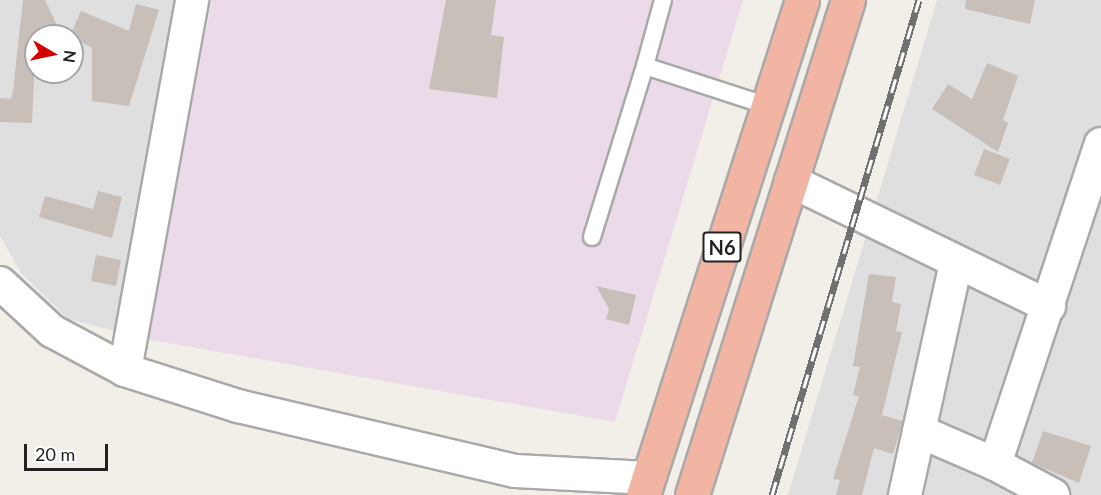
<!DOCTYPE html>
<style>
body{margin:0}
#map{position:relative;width:1101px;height:495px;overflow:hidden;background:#f2efe9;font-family:Lato,sans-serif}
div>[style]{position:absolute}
.residential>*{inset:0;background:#e0dfdf}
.industrial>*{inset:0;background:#ebdbe8}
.building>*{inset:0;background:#c7bfb8}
.roads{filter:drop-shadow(2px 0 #a9a9a9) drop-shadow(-2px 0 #a9a9a9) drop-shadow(0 2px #a9a9a9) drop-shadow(0 -2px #a9a9a9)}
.service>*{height:16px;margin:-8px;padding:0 8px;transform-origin:8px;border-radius:8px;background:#fff}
.minor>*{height:32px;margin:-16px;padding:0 16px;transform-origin:16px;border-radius:16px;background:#fff}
.trunk>*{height:33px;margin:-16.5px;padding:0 16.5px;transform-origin:16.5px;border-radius:16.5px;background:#f2b4a3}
.rail>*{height:7px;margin-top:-3.5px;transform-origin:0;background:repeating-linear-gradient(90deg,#fff 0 14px,#707070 0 28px);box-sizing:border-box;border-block:2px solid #707070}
span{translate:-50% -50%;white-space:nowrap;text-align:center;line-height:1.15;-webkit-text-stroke:4.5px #fff;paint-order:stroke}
.shield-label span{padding:2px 4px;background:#fff;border:2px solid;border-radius:4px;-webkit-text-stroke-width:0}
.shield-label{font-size:20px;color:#222;font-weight:700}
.north{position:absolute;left:24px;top:24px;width:60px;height:60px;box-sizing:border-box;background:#fff;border:2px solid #a7a7a7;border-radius:50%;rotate:99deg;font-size:16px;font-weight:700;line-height:24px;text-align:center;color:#222}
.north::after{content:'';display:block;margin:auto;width:21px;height:27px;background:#d40000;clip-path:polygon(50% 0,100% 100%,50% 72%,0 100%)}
.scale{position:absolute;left:24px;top:444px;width:84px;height:27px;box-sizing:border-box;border:3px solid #222;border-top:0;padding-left:8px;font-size:18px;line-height:21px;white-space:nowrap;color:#222;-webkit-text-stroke:4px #fff;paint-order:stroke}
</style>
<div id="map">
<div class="residential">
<div style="clip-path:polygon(evenodd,0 0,203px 0,146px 339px,68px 319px,21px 273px,0 236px,0 0,36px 36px,72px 36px,72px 72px,36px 72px,36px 36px)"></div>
<div style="clip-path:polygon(937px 0,1101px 0,1101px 495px,788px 495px)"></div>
</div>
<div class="industrial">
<div style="clip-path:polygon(212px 0,743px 0,615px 422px,146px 339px)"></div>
</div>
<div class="building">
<div style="clip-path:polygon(23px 0,45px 0,62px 36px,36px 36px,32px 123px,0 122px,0 98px,11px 99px,13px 91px)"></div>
<div style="clip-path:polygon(446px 0,496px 0,491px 35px,504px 37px,497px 98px,429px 89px)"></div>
<div style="clip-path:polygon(966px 0,1035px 0,1030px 24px,965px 9px)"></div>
<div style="clip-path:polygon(136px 4px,159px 10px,129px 106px,92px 101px,92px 48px,70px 36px,81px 11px,129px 31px)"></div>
<div style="clip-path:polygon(987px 63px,1018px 76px,1003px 120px,1008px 123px,998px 152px,932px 109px,948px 84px,972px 99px)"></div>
<div style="clip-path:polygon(984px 149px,1010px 159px,1000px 185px,974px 175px)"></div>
<div style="clip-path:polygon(98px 191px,122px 197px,112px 238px,39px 217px,45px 196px,93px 209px)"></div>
<div style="clip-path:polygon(96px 255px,121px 260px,116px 286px,91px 281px)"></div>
<div style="clip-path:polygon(869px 274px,896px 277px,892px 302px,901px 304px,896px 331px,902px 332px,882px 415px,903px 421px,893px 454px,874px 448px,862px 495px,836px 495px,840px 480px,833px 479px,859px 396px,853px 395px,860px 367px,853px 366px)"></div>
<div style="clip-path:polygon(596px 286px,636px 295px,629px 325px,606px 319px,609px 309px)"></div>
<div style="clip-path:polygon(1043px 431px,1091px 446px,1079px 483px,1032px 463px)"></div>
</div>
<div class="roads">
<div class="service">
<div style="left:663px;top:0;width:68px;rotate:105.3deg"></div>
<div style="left:645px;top:66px;width:129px;rotate:18deg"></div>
<div style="left:592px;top:237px;width:179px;rotate:-72.8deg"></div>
</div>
<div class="minor">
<div style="left:791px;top:181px;width:287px;rotate:25.9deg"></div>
<div style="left:0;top:283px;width:71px;rotate:42.7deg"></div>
<div style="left:52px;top:331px;width:83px;rotate:28.1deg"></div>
<div style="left:125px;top:370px;width:119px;rotate:17.7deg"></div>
<div style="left:238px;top:406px;width:285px;rotate:13.2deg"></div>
<div style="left:516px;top:471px;width:132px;rotate:3deg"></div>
<div style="left:125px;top:370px;width:376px;rotate:-79.7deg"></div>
<div style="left:919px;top:431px;width:83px;rotate:23.5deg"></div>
<div style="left:995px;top:464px;width:66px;rotate:28.1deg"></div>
<div style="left:995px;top:464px;width:337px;rotate:-71.7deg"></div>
<div style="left:905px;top:495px;width:238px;rotate:-77.6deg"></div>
</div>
<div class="trunk">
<div style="left:643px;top:495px;width:520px;rotate:-72.19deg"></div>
<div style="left:692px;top:495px;width:519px;rotate:-72.51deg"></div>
</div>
</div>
<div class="rail">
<div style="left:772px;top:495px;width:516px;rotate:-73.46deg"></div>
</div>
<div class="shield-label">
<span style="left:722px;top:247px">N6</span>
</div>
<div class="north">N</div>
<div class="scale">20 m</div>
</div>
